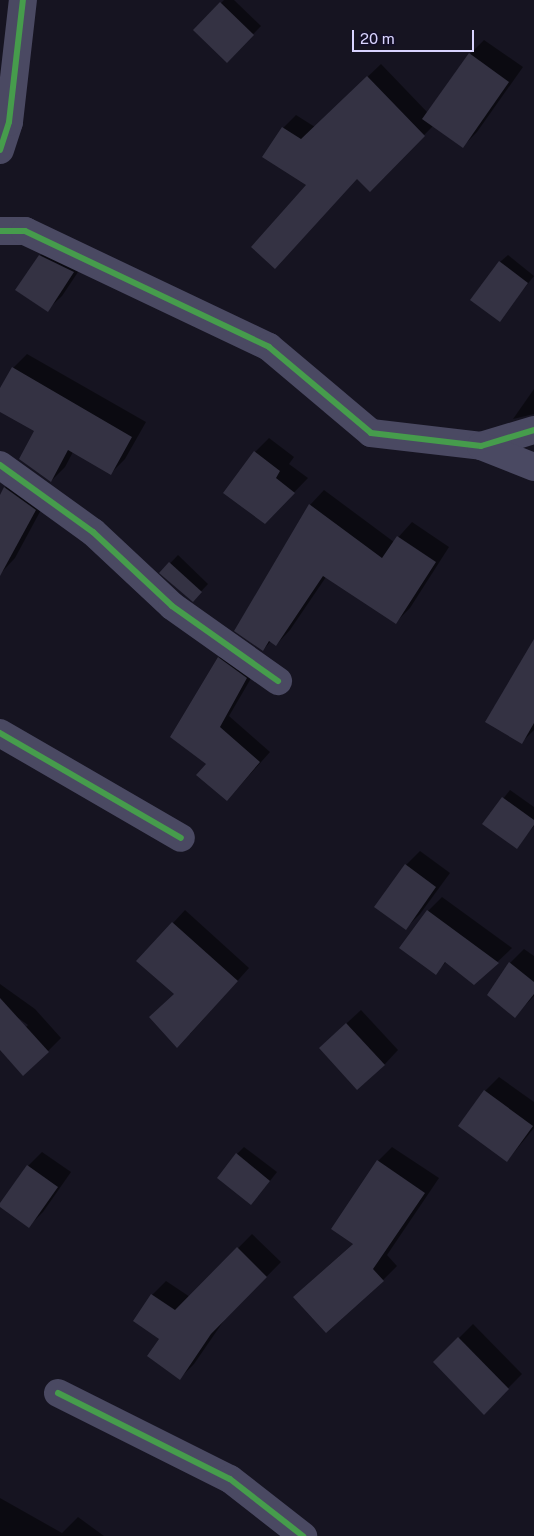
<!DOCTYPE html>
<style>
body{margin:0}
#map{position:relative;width:534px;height:1536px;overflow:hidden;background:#161421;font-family:"Public Sans",sans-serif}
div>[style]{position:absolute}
.shadow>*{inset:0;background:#0007}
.building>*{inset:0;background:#343243}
.minor>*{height:28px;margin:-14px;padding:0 14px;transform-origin:14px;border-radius:14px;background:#4a4962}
.cycleway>*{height:6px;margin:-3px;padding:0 3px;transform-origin:3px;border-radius:3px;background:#469c4c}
span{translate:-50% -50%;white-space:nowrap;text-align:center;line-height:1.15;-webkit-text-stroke:4.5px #130f26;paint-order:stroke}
.scale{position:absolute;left:352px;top:30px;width:122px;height:22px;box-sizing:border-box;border:2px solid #d9d4ff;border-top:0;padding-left:6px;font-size:15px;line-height:18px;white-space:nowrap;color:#d9d4ff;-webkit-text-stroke:4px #130f26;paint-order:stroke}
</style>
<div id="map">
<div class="shadow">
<div style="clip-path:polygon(224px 0,234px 0,261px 26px,227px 61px,195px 30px)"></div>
<div style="clip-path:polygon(484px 40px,523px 67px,477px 132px,463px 146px,433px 126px,370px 190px,358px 178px,308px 185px,283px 128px,296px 115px,315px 127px,381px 64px,428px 113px,470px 54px)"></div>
<div style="clip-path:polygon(54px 241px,88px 257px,62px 296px,47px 310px,40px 256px)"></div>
<div style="clip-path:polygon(508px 255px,534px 276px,499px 320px,500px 262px)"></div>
<div style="clip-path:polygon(27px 354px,146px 422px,125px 459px,111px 473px,73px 452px,65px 467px,51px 481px,36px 431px,0 410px,0 390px,13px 368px)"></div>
<div style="clip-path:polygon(534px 389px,534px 414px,513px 419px)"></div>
<div style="clip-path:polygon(269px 438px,294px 457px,289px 464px,308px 478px,279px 508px,255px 452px)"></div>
<div style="clip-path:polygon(19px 474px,49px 495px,15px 558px,1px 573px,0 497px,5px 488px)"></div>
<div style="clip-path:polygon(324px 490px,394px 542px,412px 522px,449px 547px,410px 608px,396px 622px,326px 577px,290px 630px,276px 645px,271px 641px,263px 650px,235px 630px,310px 505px)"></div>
<div style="clip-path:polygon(178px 555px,208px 584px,193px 600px,161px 573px)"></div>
<div style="clip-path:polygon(229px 648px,257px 668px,229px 716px,270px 752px,237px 789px,208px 763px,219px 658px)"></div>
<div style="clip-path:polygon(534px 657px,534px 730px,522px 742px)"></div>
<div style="clip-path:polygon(510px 790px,534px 807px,534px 826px,516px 847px,484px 823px)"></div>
<div style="clip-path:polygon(420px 851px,450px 873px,420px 914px,406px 928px,406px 865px)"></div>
<div style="clip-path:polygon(442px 897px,512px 948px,474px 984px,446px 962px,435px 973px,428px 911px)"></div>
<div style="clip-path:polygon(185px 910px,249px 968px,190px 1034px,150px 1017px,175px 994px,138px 961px)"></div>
<div style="clip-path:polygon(524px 949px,534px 956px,534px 996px,515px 1016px,488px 995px,510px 963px)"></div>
<div style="clip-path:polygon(0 984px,35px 1009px,61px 1038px,48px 1051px,0 1049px,0 1008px,26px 1027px,28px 1025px,0 1005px)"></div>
<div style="clip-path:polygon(361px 1010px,398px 1050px,384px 1065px,335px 1034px)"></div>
<div style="clip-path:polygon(499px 1077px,534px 1102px,534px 1128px,507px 1161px,485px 1091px)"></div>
<div style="clip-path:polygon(244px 1147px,277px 1172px,258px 1196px,237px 1154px)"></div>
<div style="clip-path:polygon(392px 1147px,439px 1178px,387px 1255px,397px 1266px,383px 1280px,309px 1283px,354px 1243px,378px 1161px)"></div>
<div style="clip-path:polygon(42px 1152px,71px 1172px,43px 1212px,29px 1226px,0 1205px,28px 1166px)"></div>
<div style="clip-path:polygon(252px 1234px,281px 1262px,225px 1319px,194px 1364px,180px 1378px,160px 1339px,134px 1321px,152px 1295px,166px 1281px,190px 1297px)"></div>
<div style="clip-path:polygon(473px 1324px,522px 1374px,484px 1413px,435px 1362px)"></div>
<div style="clip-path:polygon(0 1498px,62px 1533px,78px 1517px,104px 1536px,0 1536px)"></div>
</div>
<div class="building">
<div style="clip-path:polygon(220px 2px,254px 35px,227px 63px,193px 30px)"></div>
<div style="clip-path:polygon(469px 53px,509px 82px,463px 148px,422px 119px)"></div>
<div style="clip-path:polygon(367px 76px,425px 136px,370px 192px,357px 179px,275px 269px,251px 247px,306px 185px,262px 157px,282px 127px,301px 139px)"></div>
<div style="clip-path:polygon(39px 255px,74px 272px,48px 312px,15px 290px)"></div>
<div style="clip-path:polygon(499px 261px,528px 283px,500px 322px,470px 300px)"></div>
<div style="clip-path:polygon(12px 367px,132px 437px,111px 475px,68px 450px,51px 482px,19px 459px,34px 431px,0 412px,0 388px)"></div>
<div style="clip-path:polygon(254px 451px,280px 471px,276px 478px,295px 493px,265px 524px,223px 493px)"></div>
<div style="clip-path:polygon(4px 487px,36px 510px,0 576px,0 495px)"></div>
<div style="clip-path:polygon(309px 504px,382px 558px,397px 536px,436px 562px,396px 624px,323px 576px,276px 646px,269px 641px,263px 651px,234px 631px)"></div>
<div style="clip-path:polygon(169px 562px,202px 592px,193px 602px,159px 573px)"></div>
<div style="clip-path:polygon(534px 639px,534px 723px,522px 744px,485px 722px)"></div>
<div style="clip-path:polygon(218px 657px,247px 678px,220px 727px,260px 762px,227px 801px,196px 775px,206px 764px,170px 737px)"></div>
<div style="clip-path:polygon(502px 797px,534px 820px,534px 825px,517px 849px,482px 824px)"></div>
<div style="clip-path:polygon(405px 864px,436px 887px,406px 930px,374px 907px)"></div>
<div style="clip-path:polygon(427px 910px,499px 963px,474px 985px,445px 962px,436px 975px,399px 948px)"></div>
<div style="clip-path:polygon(172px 922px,238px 981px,177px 1048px,149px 1017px,174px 994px,136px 961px)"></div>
<div style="clip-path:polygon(509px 962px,534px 982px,534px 994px,515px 1018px,487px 995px)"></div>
<div style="clip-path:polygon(0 998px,49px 1052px,23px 1076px,0 1050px)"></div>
<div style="clip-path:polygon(346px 1023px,385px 1065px,357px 1090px,319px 1048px)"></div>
<div style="clip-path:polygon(484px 1090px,533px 1126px,507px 1162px,458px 1126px)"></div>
<div style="clip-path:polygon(236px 1153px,270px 1181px,251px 1205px,217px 1178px)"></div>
<div style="clip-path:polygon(377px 1160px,425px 1193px,373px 1269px,384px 1281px,326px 1333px,293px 1297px,353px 1244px,331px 1229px)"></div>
<div style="clip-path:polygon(27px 1165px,58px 1187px,29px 1228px,0 1207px,0 1203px)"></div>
<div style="clip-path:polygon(237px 1247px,267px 1277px,211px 1334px,180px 1380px,147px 1356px,159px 1339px,133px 1321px,151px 1294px,175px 1310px)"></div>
<div style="clip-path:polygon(458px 1337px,509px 1389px,484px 1415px,433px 1362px)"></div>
</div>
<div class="minor">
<div style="left:0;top:150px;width:29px;rotate:-72deg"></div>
<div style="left:9px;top:122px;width:123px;rotate:-83.5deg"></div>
<div style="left:0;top:231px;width:25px"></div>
<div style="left:25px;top:231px;width:270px;rotate:25.4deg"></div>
<div style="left:269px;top:347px;width:133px;rotate:40.1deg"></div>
<div style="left:371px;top:433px;width:111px;rotate:6.7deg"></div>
<div style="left:481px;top:446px;width:55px;rotate:-16.8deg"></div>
<div style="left:481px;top:446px;width:57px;rotate:21.6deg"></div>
<div style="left:0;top:465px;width:115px;rotate:35.8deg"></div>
<div style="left:93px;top:532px;width:108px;rotate:43.1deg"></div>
<div style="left:172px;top:606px;width:130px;rotate:35.3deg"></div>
<div style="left:0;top:733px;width:209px;rotate:30.1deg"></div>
<div style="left:58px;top:1393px;width:192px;rotate:26.6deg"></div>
<div style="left:230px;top:1479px;width:93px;rotate:38deg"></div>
</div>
<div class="cycleway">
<div style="left:0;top:150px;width:29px;rotate:-72deg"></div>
<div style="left:9px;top:122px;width:123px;rotate:-83.5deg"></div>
<div style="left:0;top:231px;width:25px"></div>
<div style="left:25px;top:231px;width:270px;rotate:25.4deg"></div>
<div style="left:269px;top:347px;width:133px;rotate:40.1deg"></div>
<div style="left:371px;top:433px;width:111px;rotate:6.7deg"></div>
<div style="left:481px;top:446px;width:55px;rotate:-16.8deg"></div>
<div style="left:0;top:465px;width:115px;rotate:35.8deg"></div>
<div style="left:93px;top:532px;width:108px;rotate:43.1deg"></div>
<div style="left:172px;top:606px;width:130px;rotate:35.3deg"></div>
<div style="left:0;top:733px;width:209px;rotate:30.1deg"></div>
<div style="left:58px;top:1393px;width:192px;rotate:26.6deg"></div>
<div style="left:230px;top:1479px;width:93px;rotate:38deg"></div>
</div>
<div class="scale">20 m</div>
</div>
